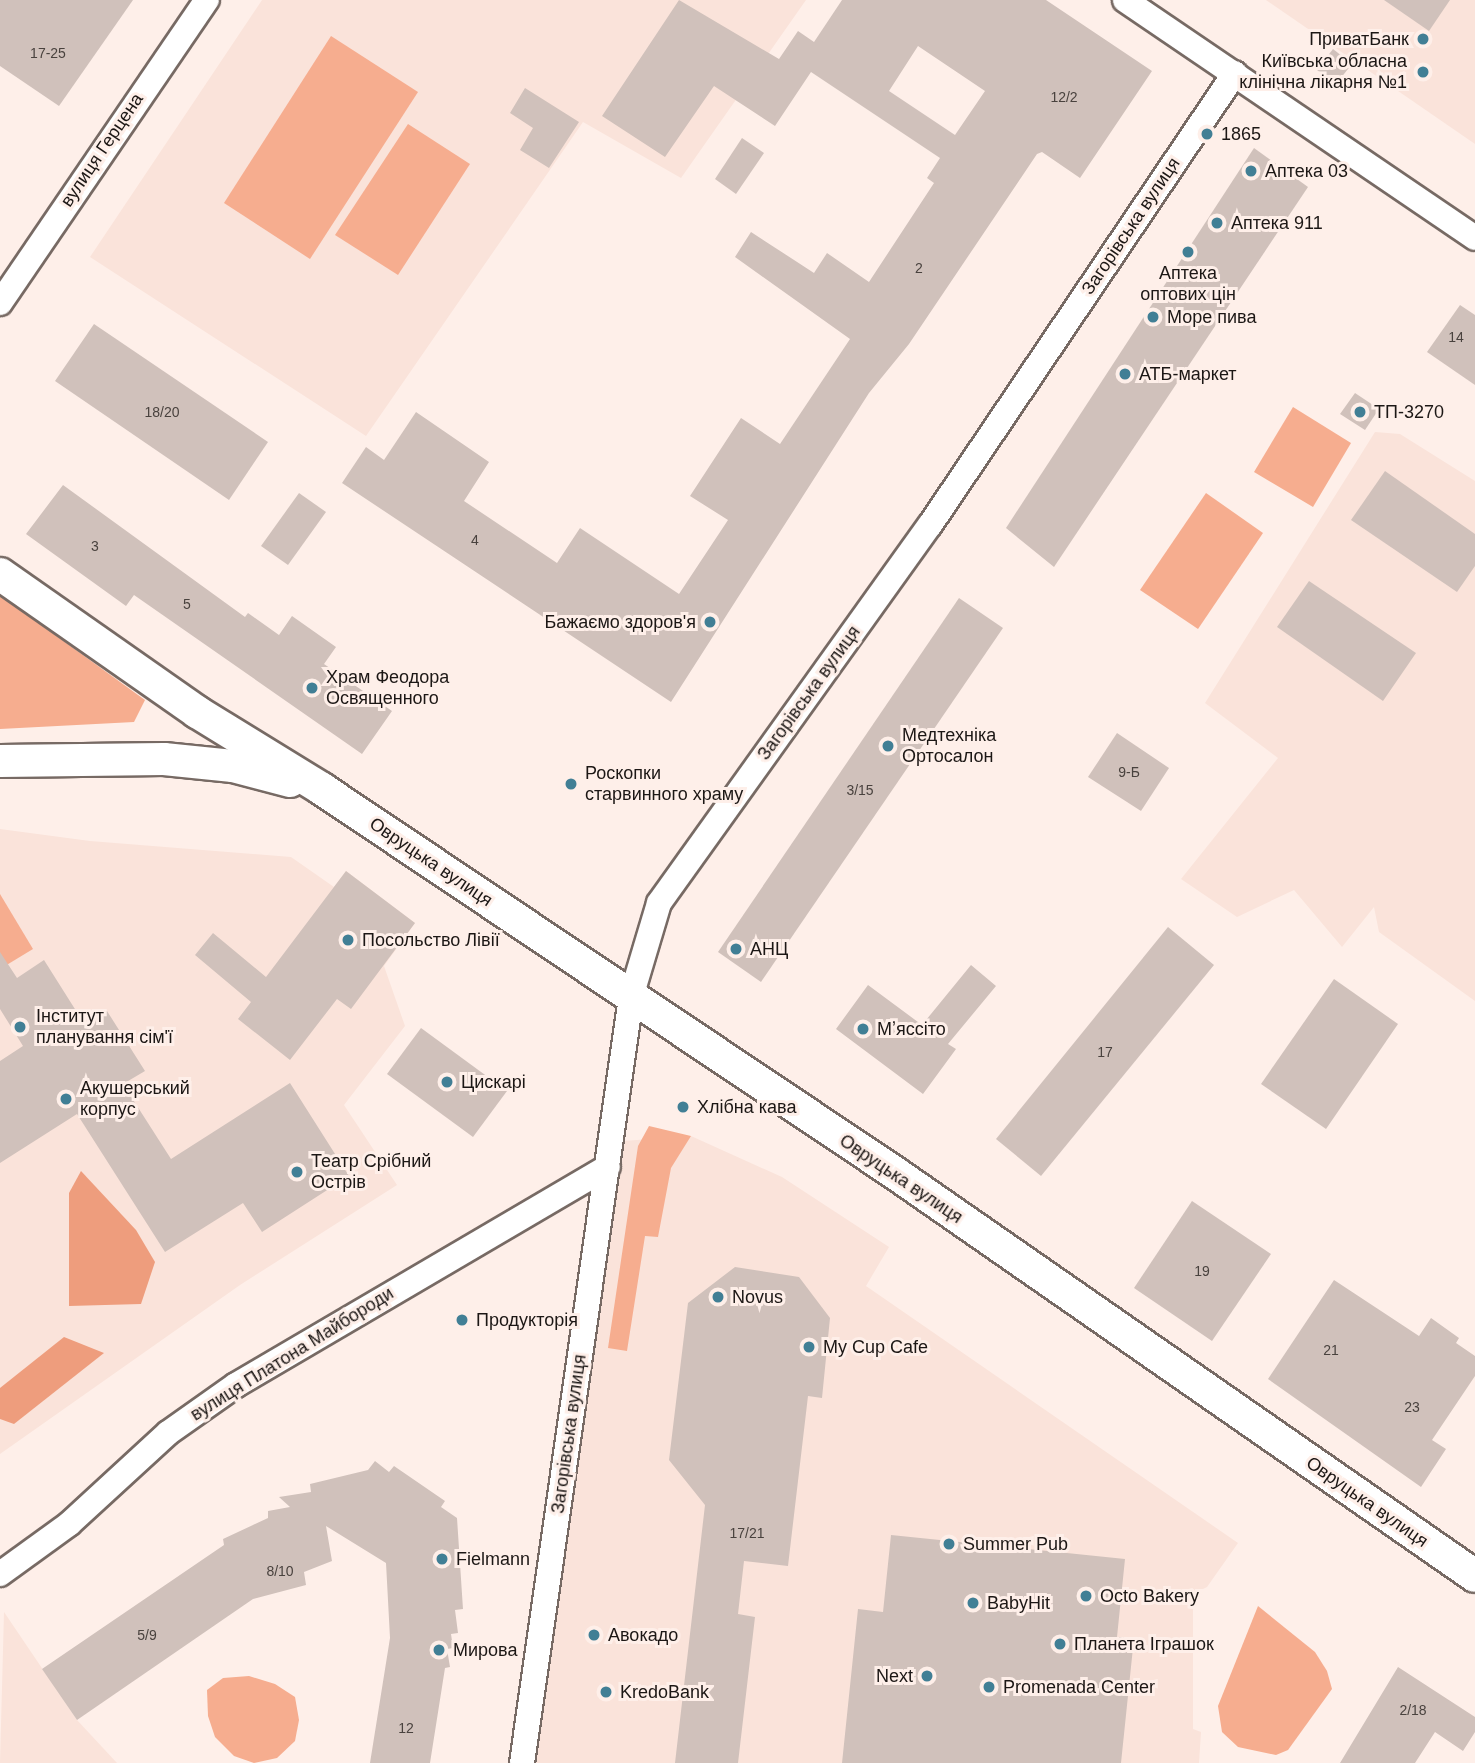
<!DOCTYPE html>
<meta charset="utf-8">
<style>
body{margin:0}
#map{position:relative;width:1475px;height:1763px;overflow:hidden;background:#feefe9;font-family:Arial,sans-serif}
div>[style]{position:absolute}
.built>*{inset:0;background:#fae3da}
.green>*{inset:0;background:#f6ad8f}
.forest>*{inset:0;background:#ee9d7d}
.building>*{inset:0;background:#d0c1bb}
.roads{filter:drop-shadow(2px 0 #776a64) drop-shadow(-2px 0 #776a64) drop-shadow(0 2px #776a64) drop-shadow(0 -2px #776a64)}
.minor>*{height:24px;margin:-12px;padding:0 12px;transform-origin:12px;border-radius:12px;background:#fff}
.tertiary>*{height:32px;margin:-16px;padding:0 16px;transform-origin:16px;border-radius:16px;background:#fff}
.dots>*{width:19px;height:19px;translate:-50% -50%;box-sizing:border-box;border:4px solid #feefe9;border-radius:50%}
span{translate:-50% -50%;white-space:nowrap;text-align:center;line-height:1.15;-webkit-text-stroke:6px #feefe9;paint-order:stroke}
.number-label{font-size:14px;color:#49423e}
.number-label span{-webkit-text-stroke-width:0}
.poi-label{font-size:18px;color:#1c1715}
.right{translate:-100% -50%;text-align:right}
.left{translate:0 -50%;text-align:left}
.street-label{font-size:18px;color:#1c1715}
</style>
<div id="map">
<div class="built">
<div style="clip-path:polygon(262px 0,806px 0,681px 178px,583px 122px,366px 436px,90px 257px)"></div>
<div style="clip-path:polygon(1266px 0,1475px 0,1475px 144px)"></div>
<div style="clip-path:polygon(1375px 432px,1400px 434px,1475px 481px,1475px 1001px,1379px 932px,1374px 907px,1342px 947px,1294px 890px,1237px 917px,1181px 879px,1278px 758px,1205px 703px)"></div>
<div style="clip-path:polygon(0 829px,90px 841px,291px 857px,334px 887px,346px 871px,415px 923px,384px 966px,405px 1026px,344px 1105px,397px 1185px,240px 1285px,0 1454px)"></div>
<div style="clip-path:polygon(691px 1136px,782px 1177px,889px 1247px,866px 1286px,1238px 1543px,1207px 1587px,1193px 1594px,1193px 1729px,1201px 1732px,1199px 1763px,531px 1763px,623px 1141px)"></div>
<div style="clip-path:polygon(4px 1612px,77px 1720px,117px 1763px,0 1763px)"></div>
</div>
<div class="green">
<div style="clip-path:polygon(331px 36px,418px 92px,310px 259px,224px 203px)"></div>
<div style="clip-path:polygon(408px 124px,470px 164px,398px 275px,335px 235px)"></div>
<div style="clip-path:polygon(1293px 407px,1351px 443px,1313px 507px,1254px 472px)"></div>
<div style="clip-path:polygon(1206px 493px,1263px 533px,1198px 629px,1140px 590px)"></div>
<div style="clip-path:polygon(0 595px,145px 700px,134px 722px,0 729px)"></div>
<div style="clip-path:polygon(0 894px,33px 949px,0 969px)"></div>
<div style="clip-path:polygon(649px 1126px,691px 1136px,671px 1168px,658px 1237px,645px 1236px,627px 1351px,608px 1348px,638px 1146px)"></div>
<div style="clip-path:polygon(1258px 1606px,1315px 1652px,1327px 1671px,1332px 1689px,1288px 1750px,1276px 1755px,1238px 1747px,1222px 1732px,1218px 1706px)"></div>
<div style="clip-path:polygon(249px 1676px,275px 1684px,295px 1697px,299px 1720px,295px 1741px,277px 1758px,254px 1763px,234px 1756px,215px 1737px,208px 1716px,207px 1690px,223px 1678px)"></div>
</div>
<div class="forest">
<div style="clip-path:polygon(81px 1171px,136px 1230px,155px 1262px,141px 1304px,69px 1306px,69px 1193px)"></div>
<div style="clip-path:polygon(64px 1337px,104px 1353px,14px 1424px,0 1419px,0 1388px)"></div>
</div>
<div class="building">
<div style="clip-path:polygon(0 0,133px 0,59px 106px,0 66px)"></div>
<div style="clip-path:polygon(evenodd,679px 0,779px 59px,798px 31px,814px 42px,842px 0,1046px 0,1152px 71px,1080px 178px,1042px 152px,1037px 154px,909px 344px,869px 393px,671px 702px,342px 483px,366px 447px,384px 460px,416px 412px,489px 462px,464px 501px,557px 563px,580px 528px,679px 594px,728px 520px,690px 496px,741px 418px,780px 444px,850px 339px,735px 257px,751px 232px,814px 273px,827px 253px,869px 282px,934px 183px,927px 178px,940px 158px,811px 72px,775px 126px,714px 86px,665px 157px,602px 116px,679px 0,918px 46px,985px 91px,955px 135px,889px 91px,918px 46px)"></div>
<div style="clip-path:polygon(1384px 0,1450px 0,1429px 31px)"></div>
<div style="clip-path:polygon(1333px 49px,1352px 64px,1336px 84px,1317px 70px)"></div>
<div style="clip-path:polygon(525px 88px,579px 122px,549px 168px,520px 150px,533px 128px,510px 113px)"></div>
<div style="clip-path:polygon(742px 138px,764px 153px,736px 194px,715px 179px)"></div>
<div style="clip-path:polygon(1254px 148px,1308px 187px,1054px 567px,1006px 528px)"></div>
<div style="clip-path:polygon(1460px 305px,1475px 315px,1475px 385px,1427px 352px)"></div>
<div style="clip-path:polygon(94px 324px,268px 442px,229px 500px,55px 381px)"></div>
<div style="clip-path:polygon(1355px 393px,1379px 409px,1365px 430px,1340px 414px)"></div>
<div style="clip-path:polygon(1385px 471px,1475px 534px,1475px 566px,1457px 592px,1351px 520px)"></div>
<div style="clip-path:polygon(63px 485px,245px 617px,248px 613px,279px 635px,292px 616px,336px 647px,324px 664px,392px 711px,362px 754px,134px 595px,126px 606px,26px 534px)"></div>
<div style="clip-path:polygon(299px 493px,326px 512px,288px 565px,261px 546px)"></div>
<div style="clip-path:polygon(1309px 581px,1416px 653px,1383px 701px,1277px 627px)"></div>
<div style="clip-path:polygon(959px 598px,1003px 628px,761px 982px,718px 952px)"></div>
<div style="clip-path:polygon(1117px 733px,1169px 768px,1141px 811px,1088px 777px)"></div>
<div style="clip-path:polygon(346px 871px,415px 923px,351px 1009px,337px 999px,290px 1060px,238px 1019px,251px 1002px,195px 955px,213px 933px,266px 977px)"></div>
<div style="clip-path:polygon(1168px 927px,1214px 965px,1041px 1176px,996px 1139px)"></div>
<div style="clip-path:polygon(0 952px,17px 978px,44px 960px,85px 1025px,107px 1011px,145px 1071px,123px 1084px,171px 1159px,290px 1083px,349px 1176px,262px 1232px,243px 1203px,165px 1252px,77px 1114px,0 1163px,0 1061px,23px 1046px,0 1009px)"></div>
<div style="clip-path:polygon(971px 965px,996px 986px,948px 1044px,956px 1049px,923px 1094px,836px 1029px,868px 985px,922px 1025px)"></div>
<div style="clip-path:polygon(1334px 979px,1398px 1024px,1326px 1129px,1261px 1084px)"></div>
<div style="clip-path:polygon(421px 1028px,507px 1091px,473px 1137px,387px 1074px)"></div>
<div style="clip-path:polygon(1192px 1201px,1271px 1254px,1212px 1341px,1134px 1288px)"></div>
<div style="clip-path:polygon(735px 1267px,799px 1277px,830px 1318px,822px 1398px,808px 1396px,788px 1566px,744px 1561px,738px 1614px,755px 1617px,738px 1763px,675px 1763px,705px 1505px,669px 1460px,688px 1303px)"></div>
<div style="clip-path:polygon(1334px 1280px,1419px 1336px,1431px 1318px,1459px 1338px,1456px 1343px,1475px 1356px,1475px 1376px,1432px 1440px,1446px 1449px,1421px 1487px,1268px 1379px)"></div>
<div style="clip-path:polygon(375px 1461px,389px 1472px,394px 1466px,445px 1501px,441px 1507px,457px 1518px,463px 1609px,455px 1610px,458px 1633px,451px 1634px,453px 1648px,447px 1649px,450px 1667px,445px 1668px,430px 1763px,370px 1763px,390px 1638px,386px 1563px,326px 1526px,332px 1561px,304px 1572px,306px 1585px,253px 1599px,77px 1720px,42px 1669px,224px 1545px,223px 1539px,268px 1518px,268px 1511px,290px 1507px,279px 1497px,311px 1492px,310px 1484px,368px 1470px)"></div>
<div style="clip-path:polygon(891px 1535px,1125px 1559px,1117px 1637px,1134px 1638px,1121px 1763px,842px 1763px,858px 1609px,883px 1612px)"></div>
<div style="clip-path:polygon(1398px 1667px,1475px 1717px,1475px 1732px,1463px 1751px,1435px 1732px,1415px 1763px,1340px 1763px)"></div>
</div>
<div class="roads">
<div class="minor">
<div style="left:1125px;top:0;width:423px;rotate:34.2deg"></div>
<div style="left:0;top:303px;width:367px;rotate:-55.7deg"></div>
<div style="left:0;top:1574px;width:85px;rotate:-35.9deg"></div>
<div style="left:69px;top:1524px;width:134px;rotate:-42.6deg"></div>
<div style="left:168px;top:1433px;width:83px;rotate:-35.2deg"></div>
<div style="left:236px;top:1385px;width:431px;rotate:-30.4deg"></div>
<div style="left:522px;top:1763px;width:774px;rotate:-81.9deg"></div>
<div style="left:631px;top:997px;width:98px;rotate:-73.4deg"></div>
<div style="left:659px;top:903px;width:465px;rotate:-54.4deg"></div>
<div style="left:930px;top:525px;width:545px;rotate:-55.99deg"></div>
</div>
<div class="tertiary">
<div style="left:0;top:574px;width:241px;rotate:35deg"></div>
<div style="left:197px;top:712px;width:147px;rotate:31.6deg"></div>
<div style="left:322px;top:789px;width:690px;rotate:33.83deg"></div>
<div style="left:895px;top:1173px;width:706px;rotate:34.79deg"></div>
<div style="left:0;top:761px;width:164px;rotate:-0.7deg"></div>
<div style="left:164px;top:759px;width:69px;rotate:5.8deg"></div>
<div style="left:233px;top:766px;width:59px;rotate:14.7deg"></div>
</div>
</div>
<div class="dots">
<div style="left:1423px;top:39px;background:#417f95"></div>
<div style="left:1423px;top:72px;background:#417f95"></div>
<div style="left:1207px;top:134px;background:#417f95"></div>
<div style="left:1251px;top:171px;background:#417f95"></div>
<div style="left:1217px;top:223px;background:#417f95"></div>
<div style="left:1188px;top:252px;background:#417f95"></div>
<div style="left:1153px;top:317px;background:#417f95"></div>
<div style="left:1125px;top:374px;background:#417f95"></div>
<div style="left:1360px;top:412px;background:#417f95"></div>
<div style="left:710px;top:622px;background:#417f95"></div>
<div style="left:312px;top:688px;background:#417f95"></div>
<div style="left:888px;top:746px;background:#417f95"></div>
<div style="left:571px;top:784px;background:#417f95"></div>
<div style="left:348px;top:940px;background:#417f95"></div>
<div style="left:736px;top:949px;background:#417f95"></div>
<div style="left:20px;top:1027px;background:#417f95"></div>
<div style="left:863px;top:1029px;background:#417f95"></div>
<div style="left:447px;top:1082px;background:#417f95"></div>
<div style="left:66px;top:1099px;background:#417f95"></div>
<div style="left:683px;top:1107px;background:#417f95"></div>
<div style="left:297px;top:1172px;background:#417f95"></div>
<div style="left:718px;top:1297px;background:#417f95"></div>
<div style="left:462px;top:1320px;background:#417f95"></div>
<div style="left:809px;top:1347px;background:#417f95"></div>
<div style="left:949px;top:1544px;background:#417f95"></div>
<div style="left:442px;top:1559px;background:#417f95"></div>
<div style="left:1086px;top:1596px;background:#417f95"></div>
<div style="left:973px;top:1603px;background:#417f95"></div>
<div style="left:594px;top:1635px;background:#417f95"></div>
<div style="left:1060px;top:1644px;background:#417f95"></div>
<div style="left:439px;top:1650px;background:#417f95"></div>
<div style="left:927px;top:1676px;background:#417f95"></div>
<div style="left:989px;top:1687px;background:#417f95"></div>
<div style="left:606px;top:1692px;background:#417f95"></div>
</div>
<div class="number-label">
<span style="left:48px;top:53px">17-25</span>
<span style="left:1064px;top:97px">12/2</span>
<span style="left:919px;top:268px">2</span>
<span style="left:1456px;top:337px">14</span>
<span style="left:162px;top:412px">18/20</span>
<span style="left:475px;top:540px">4</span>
<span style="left:95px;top:546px">3</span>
<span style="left:187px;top:604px">5</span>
<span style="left:1129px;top:772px">9-Б</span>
<span style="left:860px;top:790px">3/15</span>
<span style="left:1105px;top:1052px">17</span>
<span style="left:1202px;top:1271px">19</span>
<span style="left:1331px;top:1350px">21</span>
<span style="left:1412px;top:1407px">23</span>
<span style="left:747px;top:1533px">17/21</span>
<span style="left:280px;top:1571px">8/10</span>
<span style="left:147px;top:1635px">5/9</span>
<span style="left:1413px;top:1710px">2/18</span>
<span style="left:406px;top:1728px">12</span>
</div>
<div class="poi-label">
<span class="right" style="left:1409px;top:39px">ПриватБанк</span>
<span class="right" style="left:1407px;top:72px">Київська обласна<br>клінічна лікарня №1</span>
<span class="left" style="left:1221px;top:134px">1865</span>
<span class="left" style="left:1265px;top:171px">Аптека 03</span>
<span class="left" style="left:1231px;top:223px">Аптека 911</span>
<span style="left:1188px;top:284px">Аптека<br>оптових цін</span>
<span class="left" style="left:1167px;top:317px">Море пива</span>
<span class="left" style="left:1139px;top:374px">АТБ-маркет</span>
<span class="left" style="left:1374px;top:412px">ТП-3270</span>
<span class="right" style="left:696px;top:622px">Бажаємо здоров'я</span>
<span class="left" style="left:326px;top:688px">Храм Феодора<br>Освященного</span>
<span class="left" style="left:902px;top:746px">Медтехніка<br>Ортосалон</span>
<span class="left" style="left:585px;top:784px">Роскопки<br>старвинного храму</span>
<span class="left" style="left:362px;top:940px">Посольство Лівії</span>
<span class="left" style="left:750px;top:949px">АНЦ</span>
<span class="left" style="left:36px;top:1027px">Інститут<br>планування сім'ї</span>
<span class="left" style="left:877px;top:1029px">Мʼяссіто</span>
<span class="left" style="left:461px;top:1082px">Цискарі</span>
<span class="left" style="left:80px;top:1099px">Акушерський<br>корпус</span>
<span class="left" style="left:697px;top:1107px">Хлібна кава</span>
<span class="left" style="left:311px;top:1172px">Театр Срібний<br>Острів</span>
<span class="left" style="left:732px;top:1297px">Novus</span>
<span class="left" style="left:476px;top:1320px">Продукторія</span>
<span class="left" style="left:823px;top:1347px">My Cup Cafe</span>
<span class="left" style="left:963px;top:1544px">Summer Pub</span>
<span class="left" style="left:456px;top:1559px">Fielmann</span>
<span class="left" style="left:1100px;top:1596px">Octo Bakery</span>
<span class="left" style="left:987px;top:1603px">BabyHit</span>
<span class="left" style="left:608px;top:1635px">Авокадо</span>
<span class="left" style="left:1074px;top:1644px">Планета Іграшок</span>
<span class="left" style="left:453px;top:1650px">Мирова</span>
<span class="right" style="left:913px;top:1676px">Next</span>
<span class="left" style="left:1003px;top:1687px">Promenada Center</span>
<span class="left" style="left:620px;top:1692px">KredoBank</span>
</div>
<div class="street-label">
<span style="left:102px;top:150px;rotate:-56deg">вулиця Герцена</span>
<span style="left:1131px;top:226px;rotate:-56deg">Загорівська вулиця</span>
<span style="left:809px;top:693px;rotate:-54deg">Загорівська вулиця</span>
<span style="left:431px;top:862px;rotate:34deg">Овруцька вулиця</span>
<span style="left:901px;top:1179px;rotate:34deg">Овруцька вулиця</span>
<span style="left:292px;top:1354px;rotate:-32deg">вулиця Платона Майбороди</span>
<span style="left:569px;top:1434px;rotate:-82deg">Загорівська вулиця</span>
<span style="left:1367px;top:1502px;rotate:35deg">Овруцька вулиця</span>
</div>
</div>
